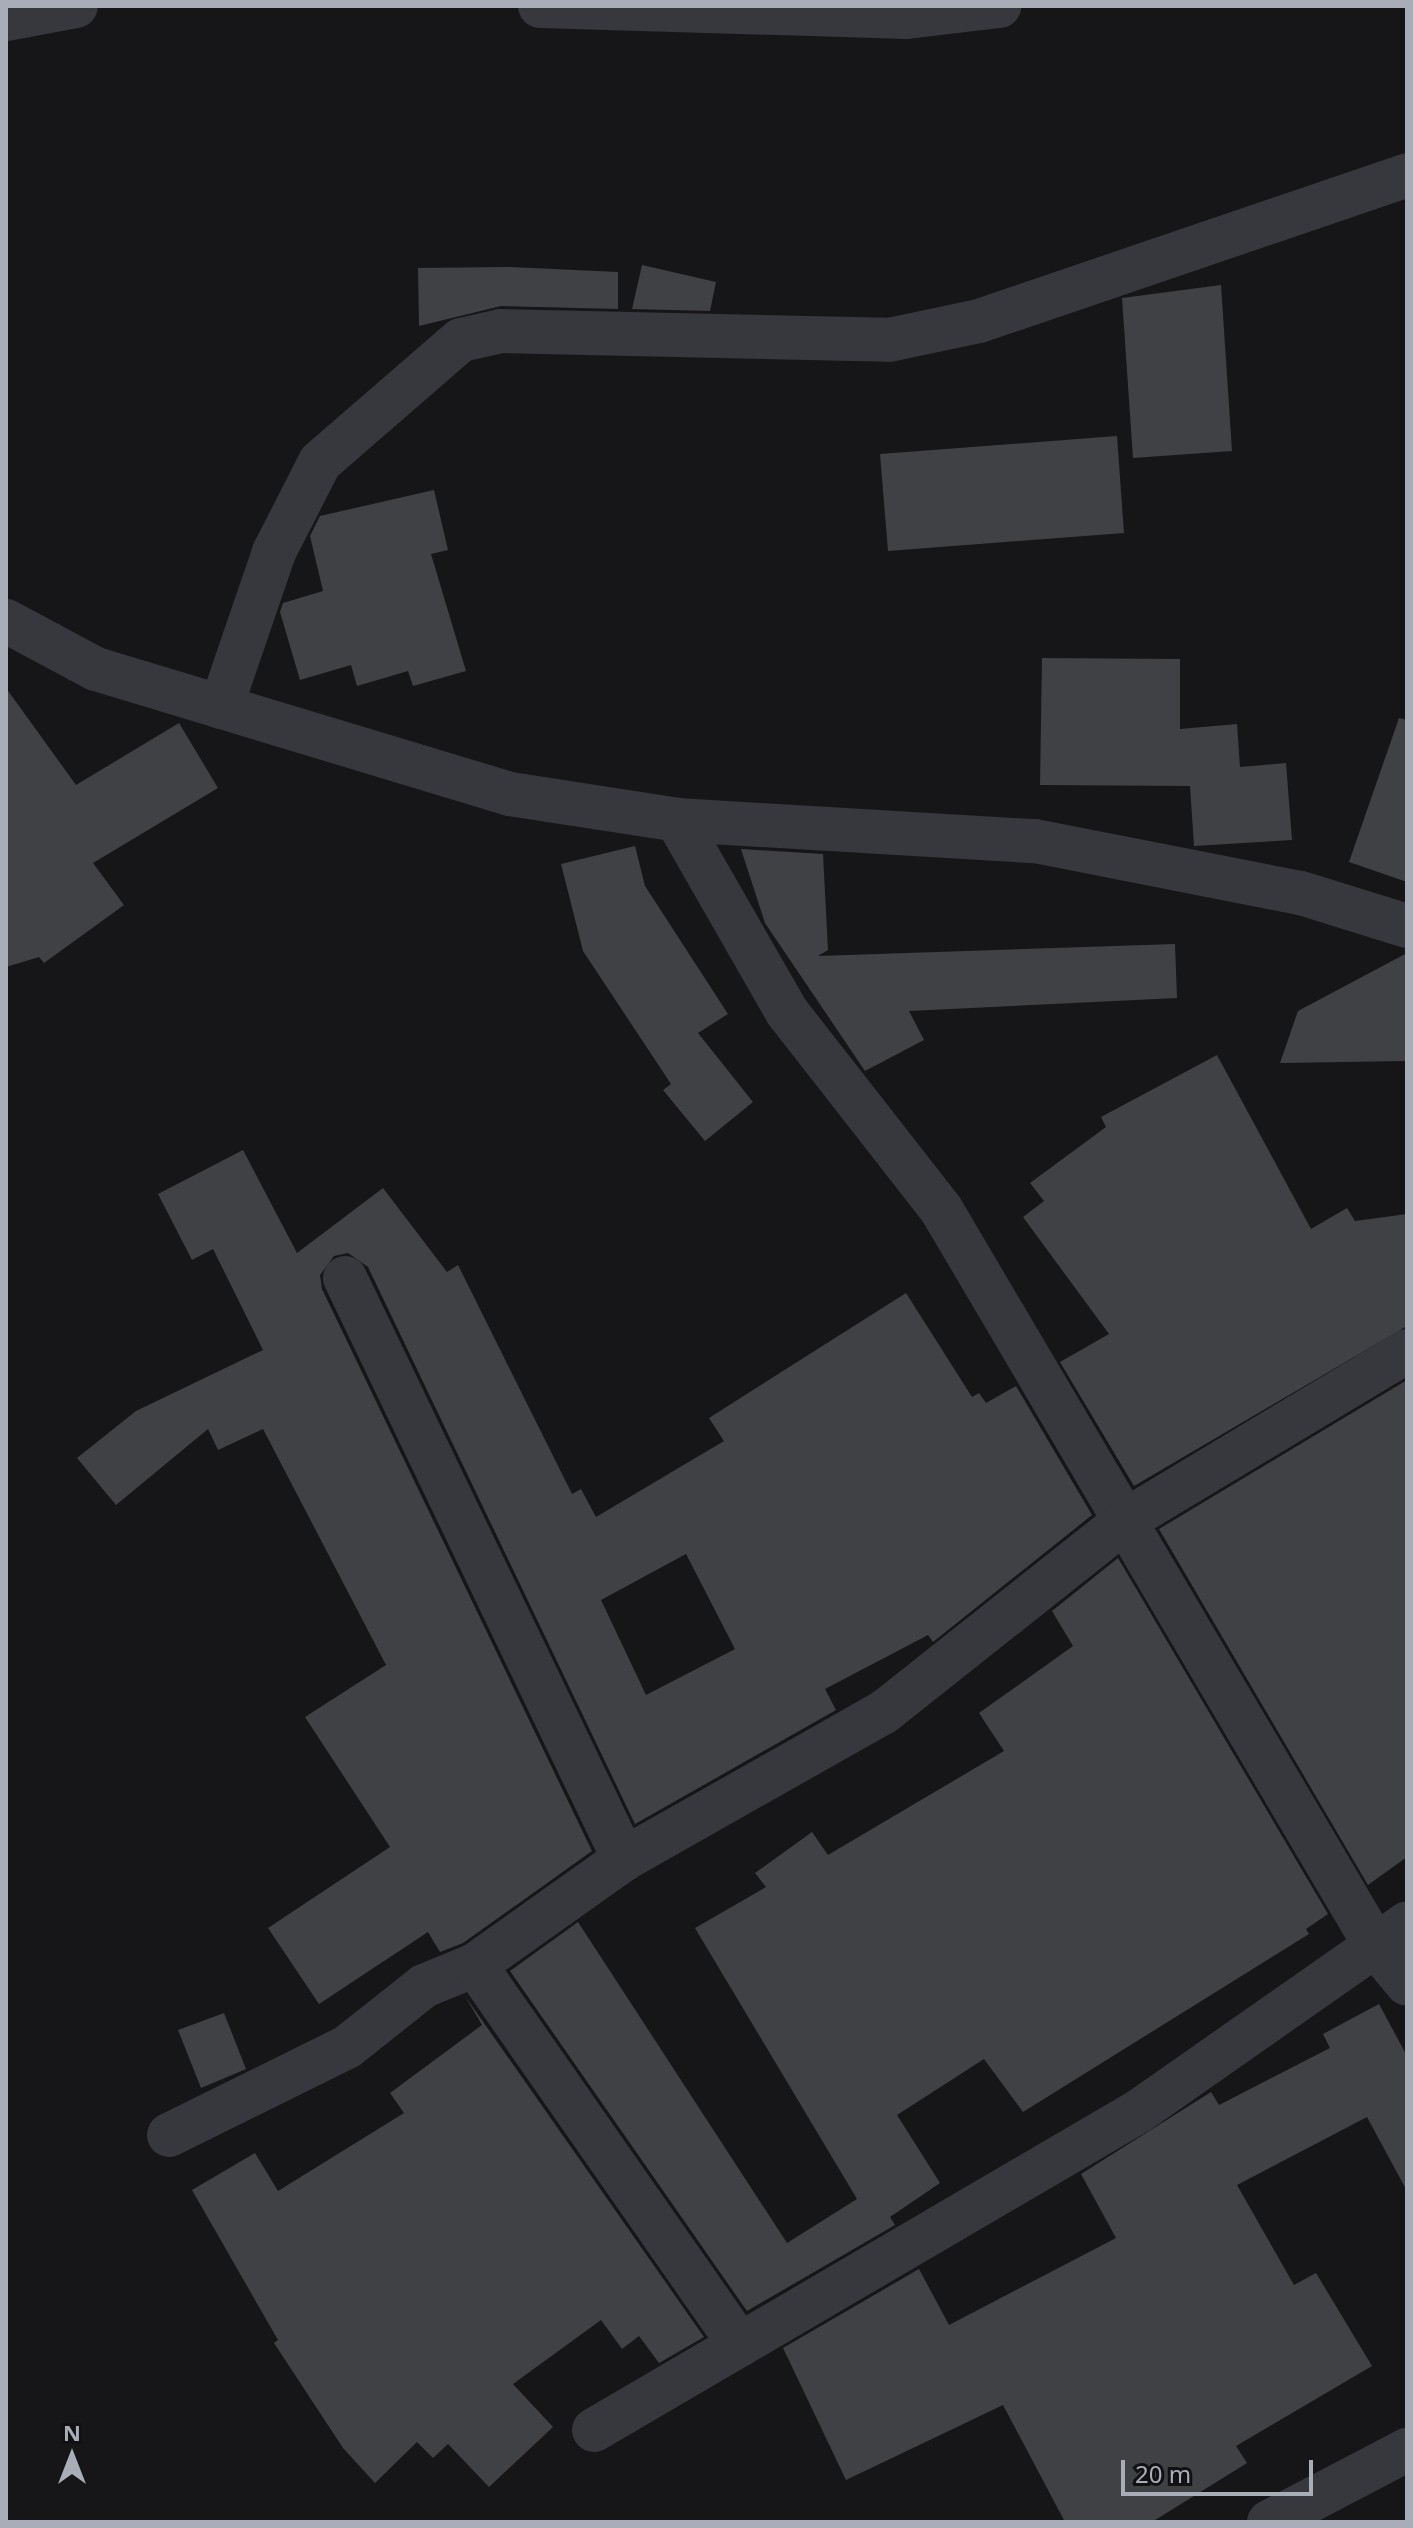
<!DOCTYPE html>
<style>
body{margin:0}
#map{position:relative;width:1413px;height:2528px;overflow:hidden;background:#161618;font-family:"Noto Sans",sans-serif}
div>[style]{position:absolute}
.building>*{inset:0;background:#404145}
.street>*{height:44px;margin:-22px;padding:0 22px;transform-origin:22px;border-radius:22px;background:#37383d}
span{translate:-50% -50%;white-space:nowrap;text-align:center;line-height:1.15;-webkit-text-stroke:6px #111113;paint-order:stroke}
.frame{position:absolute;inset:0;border:8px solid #a8adb8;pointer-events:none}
.north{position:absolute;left:32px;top:2416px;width:80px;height:80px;-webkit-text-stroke:6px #111113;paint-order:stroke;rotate:0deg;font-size:22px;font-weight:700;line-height:32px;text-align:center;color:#a8adb8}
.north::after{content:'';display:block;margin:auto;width:28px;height:36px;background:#a8adb8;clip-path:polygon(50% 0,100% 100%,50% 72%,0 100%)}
.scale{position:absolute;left:1121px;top:2460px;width:192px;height:36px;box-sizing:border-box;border:4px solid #a8adb8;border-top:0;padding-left:10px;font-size:24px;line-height:28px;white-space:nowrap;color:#a8adb8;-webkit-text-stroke:6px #111113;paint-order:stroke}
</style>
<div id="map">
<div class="building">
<div style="clip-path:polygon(642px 265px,716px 282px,710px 311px,632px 309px)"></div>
<div style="clip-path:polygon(510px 267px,618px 272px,618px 309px,501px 306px,419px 326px,418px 268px)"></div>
<div style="clip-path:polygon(1221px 285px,1232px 451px,1133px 458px,1122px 298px)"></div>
<div style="clip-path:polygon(1117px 436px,1124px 533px,888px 551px,880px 454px)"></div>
<div style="clip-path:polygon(434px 490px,448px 550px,431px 554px,466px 671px,413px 686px,408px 671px,357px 686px,351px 665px,300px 680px,280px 612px,283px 603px,323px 591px,310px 536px,320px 516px)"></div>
<div style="clip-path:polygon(1042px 658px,1180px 659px,1180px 729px,1237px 724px,1240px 767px,1286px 763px,1292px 840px,1194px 846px,1190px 786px,1040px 785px)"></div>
<div style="clip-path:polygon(6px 688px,76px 785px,179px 723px,218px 788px,93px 863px,124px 905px,44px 963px,39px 957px,6px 967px)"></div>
<div style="clip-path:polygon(1399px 718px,1407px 720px,1407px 882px,1349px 862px)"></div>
<div style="clip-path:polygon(635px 846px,645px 886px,728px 1014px,698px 1033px,753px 1102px,705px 1141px,663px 1090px,671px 1084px,583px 951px,561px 864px)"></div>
<div style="clip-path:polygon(741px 849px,823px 854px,828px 950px,818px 956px,1175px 944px,1177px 998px,909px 1011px,924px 1040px,865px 1071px,765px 923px)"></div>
<div style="clip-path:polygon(1407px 953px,1407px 1061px,1280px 1063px,1298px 1011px)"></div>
<div style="clip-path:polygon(1217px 1055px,1311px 1229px,1347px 1208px,1355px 1221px,1407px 1214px,1407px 1326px,1134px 1486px,1060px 1362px,1109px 1334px,1023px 1217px,1044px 1201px,1030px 1183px,1106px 1127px,1101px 1117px)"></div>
<div style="clip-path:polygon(evenodd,243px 1150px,297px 1253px,383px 1188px,447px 1272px,458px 1265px,572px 1494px,581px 1489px,596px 1517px,724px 1441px,709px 1418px,906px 1293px,972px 1397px,979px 1393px,986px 1403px,1016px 1386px,1092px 1515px,933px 1642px,928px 1635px,825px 1689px,836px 1710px,635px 1824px,368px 1267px,348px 1253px,334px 1256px,320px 1275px,322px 1289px,592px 1851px,463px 1943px,440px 1952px,428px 1932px,319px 2004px,268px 1928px,390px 1847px,305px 1717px,386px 1665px,263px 1429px,218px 1450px,208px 1429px,116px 1505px,77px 1458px,136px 1411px,263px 1350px,213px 1249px,192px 1260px,158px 1194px,243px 1150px,686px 1554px,735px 1649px,646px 1695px,601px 1600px,686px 1554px)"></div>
<div style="clip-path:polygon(1407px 1380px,1407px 1857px,1368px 1885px,1159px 1529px)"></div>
<div style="clip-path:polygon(1118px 1558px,1328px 1914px,1306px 1929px,1309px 1934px,1023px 2112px,984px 2059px,897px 2115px,940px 2183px,890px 2217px,895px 2225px,747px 2311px,510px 1971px,578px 1922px,787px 2243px,857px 2199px,695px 1928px,766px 1887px,755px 1873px,812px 1832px,828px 1855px,1004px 1751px,979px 1713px,1073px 1646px,1052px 1611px)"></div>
<div style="clip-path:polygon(465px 1996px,704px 2337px,659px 2363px,639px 2336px,622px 2349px,601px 2320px,513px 2384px,553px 2427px,489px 2487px,448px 2444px,433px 2458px,417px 2442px,375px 2483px,343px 2448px,274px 2343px,278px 2340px,192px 2190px,255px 2153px,278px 2191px,404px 2113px,390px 2093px,482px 2025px)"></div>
<div style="clip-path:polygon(1379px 2004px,1407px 2056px,1407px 2191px,1367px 2117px,1237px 2185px,1294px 2285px,1316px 2273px,1372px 2366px,1236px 2446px,1247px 2463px,1152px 2522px,1065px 2522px,1003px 2405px,846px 2480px,783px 2348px,919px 2269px,949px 2325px,1116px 2238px,1081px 2174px,1211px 2092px,1219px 2105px,1330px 2048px,1323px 2034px)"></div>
<div style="clip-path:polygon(224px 2013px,246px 2069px,201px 2088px,178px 2030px)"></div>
</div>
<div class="street">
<div style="left:540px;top:6px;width:367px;rotate:1.7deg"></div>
<div style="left:907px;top:17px;width:93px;rotate:-6.8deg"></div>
<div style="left:6px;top:19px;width:71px;rotate:-10.5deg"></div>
<div style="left:6px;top:621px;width:102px;rotate:28.1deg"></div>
<div style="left:96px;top:669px;width:432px;rotate:16.8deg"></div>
<div style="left:510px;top:794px;width:169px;rotate:8.8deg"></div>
<div style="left:677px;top:820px;width:359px;rotate:3.4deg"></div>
<div style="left:1035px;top:841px;width:271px;rotate:11.1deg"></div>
<div style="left:1301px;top:893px;width:111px;rotate:17.3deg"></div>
<div style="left:221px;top:707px;width:164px;rotate:-71.1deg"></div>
<div style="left:274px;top:552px;width:101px;rotate:-62.9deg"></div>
<div style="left:320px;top:462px;width:186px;rotate:-40.9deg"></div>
<div style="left:461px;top:340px;width:41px;rotate:-12.7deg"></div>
<div style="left:501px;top:331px;width:388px;rotate:1.3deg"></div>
<div style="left:889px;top:340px;width:92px;rotate:-11.9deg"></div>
<div style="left:979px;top:321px;width:452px;rotate:-18.8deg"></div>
<div style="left:677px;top:820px;width:221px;rotate:60.2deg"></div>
<div style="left:787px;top:1012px;width:250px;rotate:52deg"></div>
<div style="left:941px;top:1209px;width:854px;rotate:59.47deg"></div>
<div style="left:1375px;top:1945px;width:50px;rotate:50.6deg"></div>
<div style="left:345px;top:1278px;width:645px;rotate:64.35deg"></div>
<div style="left:169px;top:2135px;width:199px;rotate:-26.3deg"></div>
<div style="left:347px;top:2047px;width:98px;rotate:-38.4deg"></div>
<div style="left:424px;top:1986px;width:55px;rotate:-22.4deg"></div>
<div style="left:740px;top:2345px;width:463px;rotate:-124.9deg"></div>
<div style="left:475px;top:1965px;width:183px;rotate:-35.4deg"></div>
<div style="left:624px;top:1859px;width:299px;rotate:-29.5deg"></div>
<div style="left:884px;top:1712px;width:309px;rotate:-38.4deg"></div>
<div style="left:1126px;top:1520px;width:328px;rotate:-31deg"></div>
<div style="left:594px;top:2430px;width:631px;rotate:-30.34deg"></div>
<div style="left:1139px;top:2111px;width:327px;rotate:-35deg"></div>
<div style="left:1269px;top:2522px;width:156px;rotate:-27.6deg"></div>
</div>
<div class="frame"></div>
<div class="north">N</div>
<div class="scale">20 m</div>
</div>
